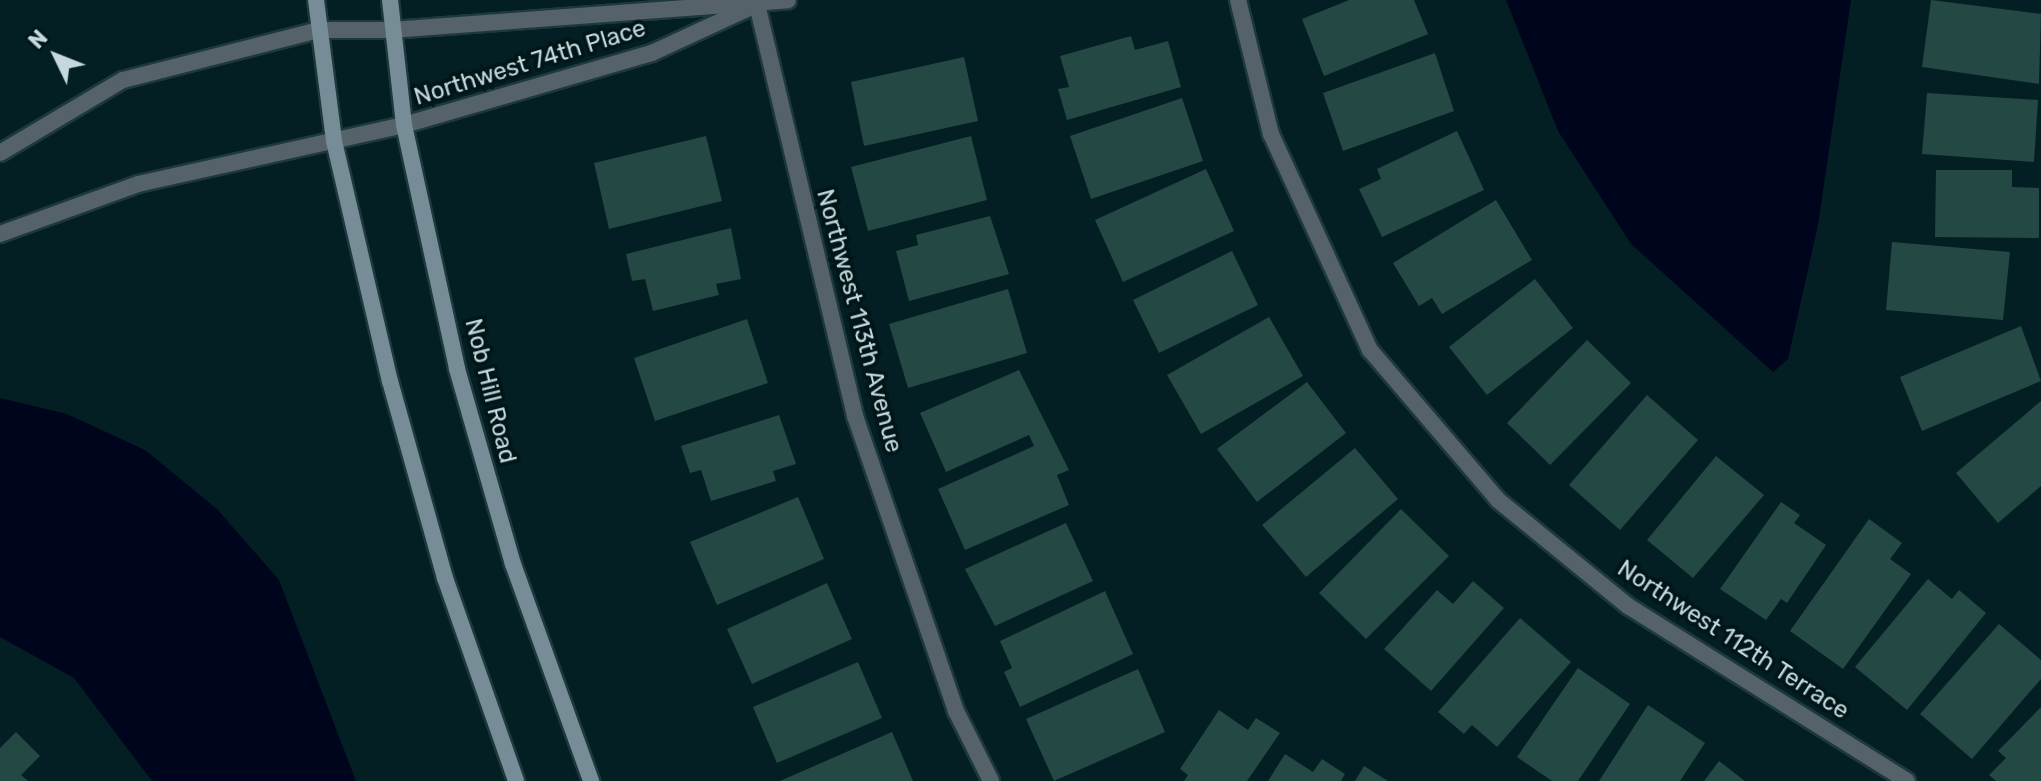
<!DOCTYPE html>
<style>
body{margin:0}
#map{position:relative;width:2041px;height:781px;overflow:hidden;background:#031f23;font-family:Rubik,sans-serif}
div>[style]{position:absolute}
.water>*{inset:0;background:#00051e}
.building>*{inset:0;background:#244843}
.roads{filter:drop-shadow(2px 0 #1e393d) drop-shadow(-2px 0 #1e393d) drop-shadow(0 2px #1e393d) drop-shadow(0 -2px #1e393d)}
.minor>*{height:16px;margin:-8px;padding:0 8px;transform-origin:8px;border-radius:8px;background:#556269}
.tertiary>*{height:16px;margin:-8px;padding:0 8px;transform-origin:8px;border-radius:8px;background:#556269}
.secondary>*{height:16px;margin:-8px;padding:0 8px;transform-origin:8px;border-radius:8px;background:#768c97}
span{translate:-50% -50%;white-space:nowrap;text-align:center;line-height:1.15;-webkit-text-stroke:8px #001619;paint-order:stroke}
.street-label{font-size:24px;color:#c5d9dc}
.north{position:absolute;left:16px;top:16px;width:80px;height:80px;-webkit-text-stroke:6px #001619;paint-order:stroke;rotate:313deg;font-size:22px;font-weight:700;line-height:32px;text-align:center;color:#c5d9dc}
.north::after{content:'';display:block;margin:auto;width:28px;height:36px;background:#c5d9dc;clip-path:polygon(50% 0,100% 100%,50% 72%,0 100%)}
</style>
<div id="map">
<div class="water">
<div style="clip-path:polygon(1506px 0,1851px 0,1818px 225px,1788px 359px,1773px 372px,1631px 244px,1558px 131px)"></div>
<div style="clip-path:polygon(0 398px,67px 414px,145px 450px,217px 509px,279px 580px,356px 781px,152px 781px,74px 678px,0 637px)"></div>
</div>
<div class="building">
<div style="clip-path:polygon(1349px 0,1414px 0,1428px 34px,1324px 76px,1302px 19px)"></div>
<div style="clip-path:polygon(1931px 0,2041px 14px,2039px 84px,1922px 67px)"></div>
<div style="clip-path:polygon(1131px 36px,1135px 50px,1168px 41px,1181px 87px,1067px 120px,1058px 89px,1069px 87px,1060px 56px)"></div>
<div style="clip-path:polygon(1435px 53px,1454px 111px,1343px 151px,1323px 93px)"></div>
<div style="clip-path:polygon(964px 57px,978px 121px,864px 146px,851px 82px)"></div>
<div style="clip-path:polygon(1927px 93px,2038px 100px,2034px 162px,1922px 154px)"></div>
<div style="clip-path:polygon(1182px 98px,1203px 161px,1091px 199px,1070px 136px)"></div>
<div style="clip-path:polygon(1457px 131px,1484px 190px,1382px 237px,1359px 189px,1381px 179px,1377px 169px)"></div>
<div style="clip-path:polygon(706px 136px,722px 201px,609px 229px,594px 163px)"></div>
<div style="clip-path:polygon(971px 136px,987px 200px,868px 231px,851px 167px)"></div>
<div style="clip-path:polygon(1206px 169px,1234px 231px,1123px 282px,1095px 220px)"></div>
<div style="clip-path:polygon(1936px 170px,2012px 170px,2012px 187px,2039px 188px,2039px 238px,1935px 237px)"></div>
<div style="clip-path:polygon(1496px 200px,1532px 260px,1442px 314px,1432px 298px,1419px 306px,1393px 263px)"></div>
<div style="clip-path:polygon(990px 216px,1009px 274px,909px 301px,896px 251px,918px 245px,916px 235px)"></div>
<div style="clip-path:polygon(731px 228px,741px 279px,716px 284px,719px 295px,653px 311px,645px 279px,632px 281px,626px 254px)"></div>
<div style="clip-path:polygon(1892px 242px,2010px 252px,2003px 320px,1886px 310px)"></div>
<div style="clip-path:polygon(1232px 251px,1258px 305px,1159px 353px,1133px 300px)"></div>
<div style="clip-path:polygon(1535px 279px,1573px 328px,1487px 395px,1449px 347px)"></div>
<div style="clip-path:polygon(1008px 289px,1027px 353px,908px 388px,889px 324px)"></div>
<div style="clip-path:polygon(1269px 317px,1303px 376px,1201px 434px,1167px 375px)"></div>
<div style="clip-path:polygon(747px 319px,768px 383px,655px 421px,634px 358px)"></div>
<div style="clip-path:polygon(2021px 326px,2041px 381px,1922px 431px,1900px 377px)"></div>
<div style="clip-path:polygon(1587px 340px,1631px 383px,1550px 465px,1507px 423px)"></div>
<div style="clip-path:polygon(1019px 370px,1069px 470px,1057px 475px,1069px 505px,965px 550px,938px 489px,1034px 446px,1029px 435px,946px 472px,920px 413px)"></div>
<div style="clip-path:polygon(1307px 382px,1346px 433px,1257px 502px,1217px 449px)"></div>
<div style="clip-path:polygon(1647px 395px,1698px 440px,1620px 530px,1569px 485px)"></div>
<div style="clip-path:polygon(2041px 401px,2041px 486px,1998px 523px,1956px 473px)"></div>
<div style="clip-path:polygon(779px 415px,796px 464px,773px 471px,776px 481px,711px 501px,701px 470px,690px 473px,681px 446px)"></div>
<div style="clip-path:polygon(1355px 448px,1398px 499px,1306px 577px,1262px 525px)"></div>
<div style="clip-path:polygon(1716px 456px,1764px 495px,1693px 578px,1647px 540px)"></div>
<div style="clip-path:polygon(798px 497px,824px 559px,717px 605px,690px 542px)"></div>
<div style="clip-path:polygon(1781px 502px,1800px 515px,1794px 523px,1826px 545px,1787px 603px,1781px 599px,1766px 620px,1720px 589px)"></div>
<div style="clip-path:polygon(1401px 509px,1449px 556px,1366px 639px,1319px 593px)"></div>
<div style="clip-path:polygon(1869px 519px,1902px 543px,1890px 559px,1911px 574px,1843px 669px,1790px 631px)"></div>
<div style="clip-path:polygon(1066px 523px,1093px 581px,995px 626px,965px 569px)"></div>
<div style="clip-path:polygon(1928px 579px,1952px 599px,1959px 590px,1986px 613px,1907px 710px,1855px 667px)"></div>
<div style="clip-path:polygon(1473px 581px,1504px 608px,1431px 691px,1384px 649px,1437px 590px,1453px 604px)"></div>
<div style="clip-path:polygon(827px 583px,852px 639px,752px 684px,727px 629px)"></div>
<div style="clip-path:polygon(1105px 591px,1133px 654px,1020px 707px,1004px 672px,1012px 668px,1000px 641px)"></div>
<div style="clip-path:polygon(1520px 618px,1571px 662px,1497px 747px,1472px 725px,1464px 734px,1438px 712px)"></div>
<div style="clip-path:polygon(1999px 624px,2041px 660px,2041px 679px,1972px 759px,1920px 714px)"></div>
<div style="clip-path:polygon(858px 662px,882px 718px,777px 763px,753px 707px)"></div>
<div style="clip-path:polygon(1578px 668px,1630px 704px,1578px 781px,1552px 781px,1517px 757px)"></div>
<div style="clip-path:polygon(1138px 669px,1165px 732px,1054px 781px,1026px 719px)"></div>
<div style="clip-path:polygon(1648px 705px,1705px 743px,1680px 781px,1599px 781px)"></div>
<div style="clip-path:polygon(2041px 707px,2041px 781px,1996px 781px,1989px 775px,2006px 758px,1998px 751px)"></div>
<div style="clip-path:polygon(1219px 710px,1248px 730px,1256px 718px,1280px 733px,1247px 781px,1184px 781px,1188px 775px,1180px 769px)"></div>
<div style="clip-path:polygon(16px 732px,40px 756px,21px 775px,28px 781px,0 781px,0 748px)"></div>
<div style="clip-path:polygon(892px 732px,913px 781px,780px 781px)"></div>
<div style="clip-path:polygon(1285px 754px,1313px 772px,1322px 759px,1345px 774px,1341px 781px,1268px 781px)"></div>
<div style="clip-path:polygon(1719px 761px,1745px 781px,1704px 781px)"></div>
<div style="clip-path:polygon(1364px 766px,1388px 781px,1355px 781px)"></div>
</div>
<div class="roads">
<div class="minor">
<div style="left:756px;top:0;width:428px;rotate:76.6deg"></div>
<div style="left:855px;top:416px;width:312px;rotate:71.1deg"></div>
<div style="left:956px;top:711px;width:78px;rotate:63.4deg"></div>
<div style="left:1238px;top:0;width:138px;rotate:76.2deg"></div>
<div style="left:1271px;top:134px;width:238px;rotate:65.4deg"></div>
<div style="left:1370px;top:350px;width:197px;rotate:49.5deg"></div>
<div style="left:1498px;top:500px;width:168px;rotate:39.2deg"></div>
<div style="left:1628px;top:606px;width:329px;rotate:32.1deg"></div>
<div style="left:393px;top:30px;width:396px;rotate:-4.3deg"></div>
<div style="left:404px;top:125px;width:258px;rotate:-16.2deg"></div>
<div style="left:652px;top:53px;width:105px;rotate:-24.9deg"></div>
</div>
<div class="tertiary">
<div style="left:0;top:153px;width:143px;rotate:-30.7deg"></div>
<div style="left:123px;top:80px;width:202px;rotate:-14.3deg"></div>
<div style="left:319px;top:30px;width:74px"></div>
<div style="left:0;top:234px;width:147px;rotate:-19.9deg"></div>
<div style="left:138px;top:184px;width:272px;rotate:-12.5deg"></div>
</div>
<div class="secondary">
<div style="left:316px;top:0;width:142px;rotate:82.7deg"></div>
<div style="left:334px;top:141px;width:246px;rotate:76.9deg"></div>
<div style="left:390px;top:381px;width:205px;rotate:74.4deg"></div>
<div style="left:445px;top:578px;width:215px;rotate:70.7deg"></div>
<div style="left:390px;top:0;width:126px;rotate:83.6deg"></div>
<div style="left:404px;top:125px;width:250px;rotate:77.7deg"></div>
<div style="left:457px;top:369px;width:203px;rotate:74deg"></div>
<div style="left:513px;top:564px;width:231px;rotate:70.2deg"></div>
</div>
</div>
<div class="street-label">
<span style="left:530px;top:63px;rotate:-17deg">Northwest 74th Place</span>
<span style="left:859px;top:321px;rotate:75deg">Northwest 113th Avenue</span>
<span style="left:490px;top:391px;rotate:76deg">Nob Hill Road</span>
<span style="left:1733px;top:640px;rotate:33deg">Northwest 112th Terrace</span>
</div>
<div class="north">N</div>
</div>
